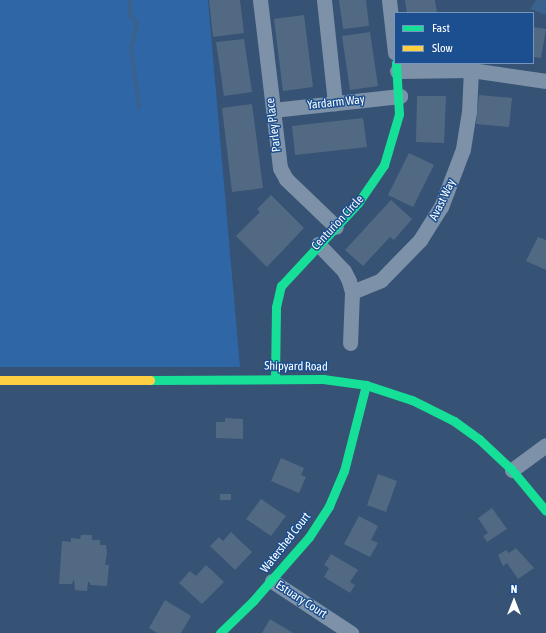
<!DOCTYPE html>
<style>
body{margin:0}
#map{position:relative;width:546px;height:633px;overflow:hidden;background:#365274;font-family:"Asap Condensed",sans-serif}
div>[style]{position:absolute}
.green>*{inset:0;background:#2f66a5}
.water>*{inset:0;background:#3b618d}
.stream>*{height:4px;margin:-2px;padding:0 2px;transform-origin:2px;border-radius:2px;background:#3b618d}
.building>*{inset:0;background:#526984}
.street>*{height:15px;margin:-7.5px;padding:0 7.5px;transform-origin:7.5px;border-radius:7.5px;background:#7d92a8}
.fast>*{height:9px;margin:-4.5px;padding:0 4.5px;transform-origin:4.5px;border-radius:4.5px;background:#16e098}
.slow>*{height:9px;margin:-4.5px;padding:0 4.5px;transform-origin:4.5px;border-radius:4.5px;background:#ffcf43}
span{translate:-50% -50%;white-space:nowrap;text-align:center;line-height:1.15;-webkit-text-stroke:3px #1b4f8f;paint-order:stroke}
.street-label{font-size:12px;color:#fff}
.legend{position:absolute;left:394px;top:12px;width:140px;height:52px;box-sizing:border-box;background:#1b4f8f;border:1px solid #7695bc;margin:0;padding:5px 7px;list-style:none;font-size:12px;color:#fff}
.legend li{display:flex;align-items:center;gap:8px;height:20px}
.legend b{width:20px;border:1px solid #7695bc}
.north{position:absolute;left:494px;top:581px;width:40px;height:40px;-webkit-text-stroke:3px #1b4f8f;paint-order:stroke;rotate:0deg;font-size:11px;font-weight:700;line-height:16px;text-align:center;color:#fff}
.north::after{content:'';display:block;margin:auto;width:14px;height:18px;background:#fff;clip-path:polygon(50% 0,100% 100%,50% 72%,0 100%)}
</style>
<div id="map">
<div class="green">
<div style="clip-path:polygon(0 0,208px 0,240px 367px,0 367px)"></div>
</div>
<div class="water">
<div style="clip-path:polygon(536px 0,546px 0,546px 15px,530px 9px)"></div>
</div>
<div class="stream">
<div style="left:130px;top:0;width:15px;rotate:90deg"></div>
<div style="left:130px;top:15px;width:11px;rotate:49deg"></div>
<div style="left:137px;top:23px;width:27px;rotate:103deg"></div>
<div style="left:131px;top:49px;width:59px;rotate:82.1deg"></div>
</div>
<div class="building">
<div style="clip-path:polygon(209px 0,240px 0,244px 33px,213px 37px)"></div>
<div style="clip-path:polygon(339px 0,366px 0,369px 26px,343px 29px)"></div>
<div style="clip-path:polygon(405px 0,435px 0,437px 13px,407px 13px)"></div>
<div style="clip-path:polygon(304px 15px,313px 87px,283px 91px,274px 19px)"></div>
<div style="clip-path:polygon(533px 27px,546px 29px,541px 58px,533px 57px)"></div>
<div style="clip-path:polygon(370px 32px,378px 86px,350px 90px,342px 36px)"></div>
<div style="clip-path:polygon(244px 39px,252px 92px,224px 96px,216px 42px)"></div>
<div style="clip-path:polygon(479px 95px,512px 98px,509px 127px,476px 124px)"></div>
<div style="clip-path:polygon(417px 96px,446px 96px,444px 143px,416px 142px)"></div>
<div style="clip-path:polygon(252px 104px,263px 188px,232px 192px,222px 108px)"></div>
<div style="clip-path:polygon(363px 118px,367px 147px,295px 155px,292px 126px)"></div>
<div style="clip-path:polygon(409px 153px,434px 165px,413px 207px,388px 195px)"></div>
<div style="clip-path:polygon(271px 195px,304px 228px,267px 267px,236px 236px,260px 212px,257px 209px)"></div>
<div style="clip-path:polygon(391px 200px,412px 219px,394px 240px,390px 237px,363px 266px,345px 250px)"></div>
<div style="clip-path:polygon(538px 237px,546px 240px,546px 270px,526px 261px)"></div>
<div style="clip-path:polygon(225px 418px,243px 419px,243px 439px,216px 438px,216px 422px,225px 422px)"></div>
<div style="clip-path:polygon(281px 458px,304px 468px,301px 475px,306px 477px,299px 493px,271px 481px)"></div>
<div style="clip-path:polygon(378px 474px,397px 481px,386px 512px,367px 505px)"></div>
<div style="clip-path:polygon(220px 494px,231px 494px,231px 500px,220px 500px)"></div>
<div style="clip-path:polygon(261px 499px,286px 516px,271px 536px,246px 519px)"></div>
<div style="clip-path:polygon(492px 508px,507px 529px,487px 542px,483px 536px,488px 533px,478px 518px)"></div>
<div style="clip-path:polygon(359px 516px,378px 526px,371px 540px,378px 543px,370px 557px,344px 544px)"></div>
<div style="clip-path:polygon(231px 532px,252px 552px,235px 570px,210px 546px,219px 537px,223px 541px)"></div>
<div style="clip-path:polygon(81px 535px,92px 535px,92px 540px,100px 540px,100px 545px,106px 545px,107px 553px,105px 565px,109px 565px,107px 586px,90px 585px,90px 582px,88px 582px,87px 591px,75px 590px,74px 579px,72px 584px,59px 584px,62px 541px,71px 542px,71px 538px,80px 539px)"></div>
<div style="clip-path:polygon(516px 548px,534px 568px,518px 579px,507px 563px,503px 566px,498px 555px,506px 550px,509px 553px)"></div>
<div style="clip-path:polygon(331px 554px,358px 570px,350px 582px,355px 585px,350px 593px,324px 577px,329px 568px,324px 565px)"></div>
<div style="clip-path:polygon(206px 565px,224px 582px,202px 604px,179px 583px,190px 571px,196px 576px)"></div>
<div style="clip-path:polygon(165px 600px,191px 616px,181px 633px,157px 633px,149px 628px)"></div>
<div style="clip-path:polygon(270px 619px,293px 633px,262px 633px)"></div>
</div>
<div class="street">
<div style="left:260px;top:0;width:169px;rotate:83.2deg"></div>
<div style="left:280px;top:168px;width:13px;rotate:61deg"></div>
<div style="left:286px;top:179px;width:69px;rotate:43.8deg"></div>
<div style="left:324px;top:0;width:104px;rotate:83.9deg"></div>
<div style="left:389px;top:0;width:53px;rotate:83.5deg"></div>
<div style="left:397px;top:71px;width:74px;rotate:-0.8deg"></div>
<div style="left:471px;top:70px;width:76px;rotate:8.3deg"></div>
<div style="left:273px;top:110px;width:128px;rotate:-6.3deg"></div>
<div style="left:318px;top:244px;width:37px;rotate:46deg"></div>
<div style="left:344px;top:271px;width:11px;rotate:63deg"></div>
<div style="left:349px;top:281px;width:11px;rotate:75deg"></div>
<div style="left:352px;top:292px;width:51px;rotate:92.2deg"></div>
<div style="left:352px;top:292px;width:31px;rotate:-22deg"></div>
<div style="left:381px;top:280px;width:56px;rotate:-45.7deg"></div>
<div style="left:420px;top:240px;width:39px;rotate:-58deg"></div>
<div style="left:441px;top:207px;width:62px;rotate:-69.2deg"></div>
<div style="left:463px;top:149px;width:37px;rotate:-81deg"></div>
<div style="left:469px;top:112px;width:42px;rotate:-87.3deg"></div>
<div style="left:512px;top:470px;width:42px;rotate:-36.3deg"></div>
<div style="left:272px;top:581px;width:95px;rotate:33.4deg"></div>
</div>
<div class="fast">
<div style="left:275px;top:379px;width:72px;rotate:-89.2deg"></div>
<div style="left:276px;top:307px;width:22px;rotate:-77deg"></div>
<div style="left:281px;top:286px;width:113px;rotate:-47.1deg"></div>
<div style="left:358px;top:203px;width:46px;rotate:-55.6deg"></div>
<div style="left:384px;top:165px;width:53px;rotate:-73.6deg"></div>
<div style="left:399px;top:114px;width:51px;rotate:-93.4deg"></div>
<div style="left:150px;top:380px;width:173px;rotate:-0.3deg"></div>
<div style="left:323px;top:379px;width:43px;rotate:7.9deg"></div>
<div style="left:366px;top:385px;width:48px;rotate:18.1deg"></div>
<div style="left:412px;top:400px;width:47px;rotate:26.6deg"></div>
<div style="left:454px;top:421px;width:31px;rotate:36deg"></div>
<div style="left:479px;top:439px;width:45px;rotate:43.2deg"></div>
<div style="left:512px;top:470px;width:53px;rotate:50.3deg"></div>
<div style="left:220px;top:633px;width:46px;rotate:-44.1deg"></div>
<div style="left:253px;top:601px;width:85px;rotate:-48.8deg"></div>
<div style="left:309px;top:537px;width:37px;rotate:-57deg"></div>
<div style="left:329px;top:506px;width:38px;rotate:-67deg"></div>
<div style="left:344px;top:471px;width:89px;rotate:-75.7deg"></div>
</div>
<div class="slow">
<div style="left:0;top:380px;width:150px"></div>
</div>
<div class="street-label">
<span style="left:336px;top:103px;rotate:-6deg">Yardarm Way</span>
<span style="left:274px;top:125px;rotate:-97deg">Parley Place</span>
<span style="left:443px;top:200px;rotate:-64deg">Avast Way</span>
<span style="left:338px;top:223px;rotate:-47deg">Centurion Circle</span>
<span style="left:296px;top:367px;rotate:1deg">Shipyard Road</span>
<span style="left:286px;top:543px;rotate:-52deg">Watershed Court</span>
<span style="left:301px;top:600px;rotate:33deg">Estuary Court</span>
</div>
<ul class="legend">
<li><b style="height:5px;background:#16e098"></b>Fast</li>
<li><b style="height:5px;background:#ffcf43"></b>Slow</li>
</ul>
<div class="north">N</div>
</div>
